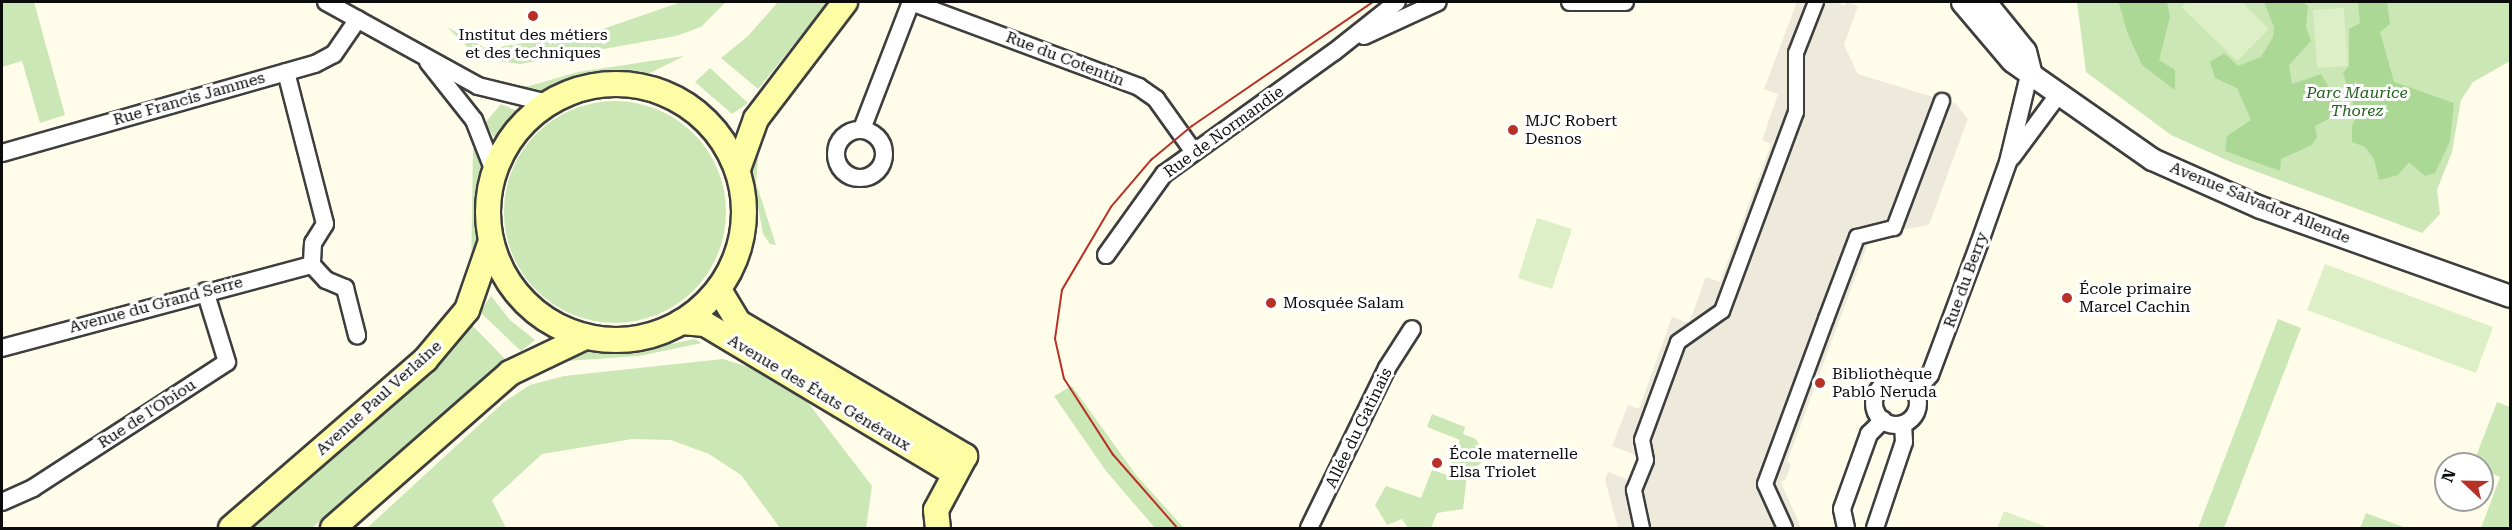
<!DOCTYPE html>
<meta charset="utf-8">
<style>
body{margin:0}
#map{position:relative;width:2512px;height:530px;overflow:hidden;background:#fffdea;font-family:"Roboto Serif",serif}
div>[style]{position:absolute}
.green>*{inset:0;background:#cae7b5}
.round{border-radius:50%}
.forest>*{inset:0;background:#abd895}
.pitch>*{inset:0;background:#dcefc7}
.plaza>*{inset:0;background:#edeadb}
.roads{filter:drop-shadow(2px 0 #3e3e3e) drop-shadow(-2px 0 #3e3e3e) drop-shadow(0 2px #3e3e3e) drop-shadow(0 -2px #3e3e3e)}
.pedestrian>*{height:14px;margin:-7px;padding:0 7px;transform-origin:7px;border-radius:7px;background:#fff}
.minor>*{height:16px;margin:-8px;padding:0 8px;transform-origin:8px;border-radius:8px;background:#fff}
.minor>.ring{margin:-8px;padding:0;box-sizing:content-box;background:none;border:16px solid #fff;border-radius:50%}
.tertiary>*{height:21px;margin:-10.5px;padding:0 10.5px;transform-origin:10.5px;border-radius:10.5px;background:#fff}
.secondary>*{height:24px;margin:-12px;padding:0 12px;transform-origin:12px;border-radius:12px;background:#fdfda6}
.secondary>.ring{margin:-12px;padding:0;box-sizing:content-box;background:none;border:24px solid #fdfda6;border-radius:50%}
.tram>*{height:1.5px;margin:-0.75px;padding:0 0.75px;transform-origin:0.75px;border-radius:0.75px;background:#b83127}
.dots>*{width:16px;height:16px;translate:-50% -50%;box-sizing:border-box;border:3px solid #fff;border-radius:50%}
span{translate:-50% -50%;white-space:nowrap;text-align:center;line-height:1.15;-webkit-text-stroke:6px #fff;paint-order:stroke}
.poi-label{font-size:16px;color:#0b0b0b}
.left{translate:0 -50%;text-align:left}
.street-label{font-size:16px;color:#0b0b0b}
.park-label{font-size:16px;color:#24611e;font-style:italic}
.frame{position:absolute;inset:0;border:3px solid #0b0b0b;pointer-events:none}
.north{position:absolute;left:2434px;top:452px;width:60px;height:60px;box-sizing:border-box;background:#fff;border:2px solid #9d9d9d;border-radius:50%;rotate:292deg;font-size:16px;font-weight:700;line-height:24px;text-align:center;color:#0b0b0b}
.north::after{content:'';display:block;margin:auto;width:21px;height:27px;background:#b83127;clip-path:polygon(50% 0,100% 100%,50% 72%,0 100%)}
</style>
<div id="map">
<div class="green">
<div style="clip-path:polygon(2px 2px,34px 2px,65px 115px,40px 123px,22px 61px,2px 67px)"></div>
<div style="clip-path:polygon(681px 2px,726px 2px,701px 27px,676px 36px,520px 64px,478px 58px,447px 27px,487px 49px,597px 31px)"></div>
<div style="clip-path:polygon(778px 2px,828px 2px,758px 89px,721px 58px,748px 36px)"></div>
<div style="clip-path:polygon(2077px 2px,2510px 2px,2510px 61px,2473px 82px,2461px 100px,2452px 152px,2437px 190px,2440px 214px,2422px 233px,2231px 162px,2171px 135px,2086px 72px)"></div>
<div style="clip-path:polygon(684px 56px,650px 73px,606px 72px,532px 94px,511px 92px,515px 86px,529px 86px,578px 72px)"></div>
<div style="clip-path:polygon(710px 68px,748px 103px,732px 114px,695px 82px)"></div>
<div class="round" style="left:504px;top:101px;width:222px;height:222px"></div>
<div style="clip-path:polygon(501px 104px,521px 113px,498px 143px,485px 123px)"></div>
<div style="clip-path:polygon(760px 134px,756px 183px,776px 245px,770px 244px,763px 234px,752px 173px,751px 157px)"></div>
<div style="clip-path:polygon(479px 143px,483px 158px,476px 202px,480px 259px,471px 278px,473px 149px)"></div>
<div style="clip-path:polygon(491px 296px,510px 320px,535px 340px,521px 351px,480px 312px)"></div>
<div style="clip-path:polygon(2278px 319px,2301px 328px,2224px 528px,2198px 528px)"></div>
<div style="clip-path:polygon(471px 324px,508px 362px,312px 528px,254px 528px,419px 382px,452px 350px)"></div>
<div style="clip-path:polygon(694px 339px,702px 343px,639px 356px,552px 362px,574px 352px,644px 350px)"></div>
<div style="clip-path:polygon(723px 359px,758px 370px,806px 400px,872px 486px,866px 528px,780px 528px,741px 475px,709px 454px,671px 440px,632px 439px,542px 454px,492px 500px,506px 528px,367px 528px,504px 402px,530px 385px,564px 376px)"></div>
<div style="clip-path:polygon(1072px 386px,1136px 475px,1184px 528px,1155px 528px,1106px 471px,1054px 396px)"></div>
<div style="clip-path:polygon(2497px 402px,2510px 407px,2510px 528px,2481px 528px,2500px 477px,2482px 469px,2482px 464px,2473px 464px)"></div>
<div style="clip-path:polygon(1432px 414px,1465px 427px,1463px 434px,1476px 439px,1486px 459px,1467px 474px,1463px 509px,1437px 513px,1431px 528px,1408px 528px,1402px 519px,1387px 525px,1375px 505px,1386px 486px,1421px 498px,1432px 470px,1447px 475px,1460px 440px,1427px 427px)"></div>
<div style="clip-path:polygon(2366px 513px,2406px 528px,2360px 528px)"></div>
</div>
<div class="forest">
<div style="clip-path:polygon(2167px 2px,2170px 17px,2159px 60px,2175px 70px,2175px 90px,2142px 65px,2127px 32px,2119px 3px)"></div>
<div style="clip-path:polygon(2264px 2px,2302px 2px,2308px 6px,2306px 27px,2311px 41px,2289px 65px,2292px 84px,2321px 74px,2343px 112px,2315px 126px,2317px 137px,2312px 145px,2281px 159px,2280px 171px,2225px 151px,2227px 136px,2251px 120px,2237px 88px,2215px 78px,2210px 62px,2224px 53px,2238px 66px,2261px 57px,2273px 37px,2274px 27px)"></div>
<div style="clip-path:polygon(2358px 2px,2387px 2px,2390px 24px,2380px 32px,2394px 82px,2454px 103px,2450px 141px,2435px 173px,2425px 176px,2409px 162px,2398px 175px,2379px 180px,2374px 159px,2365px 147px,2352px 142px,2352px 126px,2357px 116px,2343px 73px,2349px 66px,2349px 29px,2360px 23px)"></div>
</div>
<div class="pitch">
<div style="clip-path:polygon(2187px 2px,2242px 2px,2269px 29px,2237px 61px,2181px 7px)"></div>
<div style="clip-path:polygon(2344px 8px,2348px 66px,2317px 68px,2313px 10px)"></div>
<div style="clip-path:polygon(1537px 218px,1572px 229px,1552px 289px,1518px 278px)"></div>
<div style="clip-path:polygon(2325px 264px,2493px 327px,2476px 373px,2307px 310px)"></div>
<div style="clip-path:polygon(2004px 511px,2049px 528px,1997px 528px)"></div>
</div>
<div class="plaza">
<div style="clip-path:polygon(1797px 2px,1836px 2px,1845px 6px,1847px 2px,1858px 6px,1844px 45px,1858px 74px,1956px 104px,1968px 119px,1929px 225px,1871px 235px,1787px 462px,1791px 464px,1786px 479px,1781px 482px,1801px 528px,1618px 528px,1605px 480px,1608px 472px,1630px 480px,1638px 456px,1612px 446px,1628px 405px,1639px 409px,1672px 317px,1689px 323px,1706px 277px,1720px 282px,1771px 144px,1762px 140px,1778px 94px,1764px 89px)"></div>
</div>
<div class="roads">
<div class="pedestrian">
<div style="left:1642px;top:528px;width:39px;rotate:-102deg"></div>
<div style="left:1634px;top:490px;width:32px;rotate:-68deg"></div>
<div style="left:1646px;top:460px;width:20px;rotate:-101deg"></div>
<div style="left:1642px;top:440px;width:104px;rotate:-69.8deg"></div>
<div style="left:1678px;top:342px;width:54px;rotate:-35.2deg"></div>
<div style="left:1722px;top:311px;width:212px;rotate:-69.6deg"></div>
<div style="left:1796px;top:112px;width:59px;rotate:-90deg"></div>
<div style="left:1796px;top:53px;width:55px;rotate:-68.6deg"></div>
<div style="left:1785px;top:528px;width:48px;rotate:-114.4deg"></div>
<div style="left:1765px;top:484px;width:176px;rotate:-69.7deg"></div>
<div style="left:1826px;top:319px;width:88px;rotate:-69.3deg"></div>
<div style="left:1857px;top:237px;width:38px;rotate:-14deg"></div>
<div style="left:1894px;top:228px;width:136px;rotate:-69.3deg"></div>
</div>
<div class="minor">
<div style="left:326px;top:2px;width:174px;rotate:28.9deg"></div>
<div style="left:478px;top:86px;width:72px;rotate:13.7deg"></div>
<div style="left:911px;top:2px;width:243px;rotate:20.4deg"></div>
<div style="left:1139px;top:87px;width:21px;rotate:35deg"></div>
<div style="left:1156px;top:99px;width:65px;rotate:54.4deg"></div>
<div style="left:1570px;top:2px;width:55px"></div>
<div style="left:1364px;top:36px;width:81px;rotate:-24.7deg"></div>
<div style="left:428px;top:62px;width:74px;rotate:51.6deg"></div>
<div style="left:474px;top:120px;width:55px;rotate:68.6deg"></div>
<div style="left:286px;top:72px;width:157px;rotate:75.6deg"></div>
<div style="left:325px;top:224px;width:22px;rotate:122deg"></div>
<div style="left:313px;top:243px;width:22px;rotate:93deg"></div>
<div style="left:312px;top:265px;width:21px;rotate:47deg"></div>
<div style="left:326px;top:280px;width:21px;rotate:23deg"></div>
<div style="left:345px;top:288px;width:49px;rotate:75.7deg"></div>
<div style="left:862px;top:129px;width:136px;rotate:-68.9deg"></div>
<div class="ring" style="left:836px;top:130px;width:32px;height:32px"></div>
<div style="left:2px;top:153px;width:325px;rotate:-15.9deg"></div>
<div style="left:315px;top:64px;width:21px;rotate:-28deg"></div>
<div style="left:334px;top:54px;width:42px;rotate:-55.6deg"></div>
<div style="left:2012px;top:157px;width:77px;rotate:-53.4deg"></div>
<div style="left:1106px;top:255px;width:100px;rotate:-54.4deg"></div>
<div style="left:1164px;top:174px;width:209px;rotate:-35.7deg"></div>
<div style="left:1334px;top:52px;width:80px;rotate:-38.4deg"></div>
<div style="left:2px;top:348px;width:321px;rotate:-15deg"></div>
<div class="ring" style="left:1874px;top:381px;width:28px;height:28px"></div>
<div style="left:1915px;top:392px;width:23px;rotate:-49deg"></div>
<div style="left:1930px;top:375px;width:140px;rotate:-69.5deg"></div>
<div style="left:1979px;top:244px;width:87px;rotate:-70.5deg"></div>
<div style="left:2008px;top:162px;width:94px;rotate:-76.4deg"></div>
<div style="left:2px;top:502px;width:34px;rotate:-24deg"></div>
<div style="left:33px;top:488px;width:231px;rotate:-33deg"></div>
<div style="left:227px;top:362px;width:74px;rotate:-107.2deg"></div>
<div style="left:1309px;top:528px;width:178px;rotate:-64deg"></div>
<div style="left:1387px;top:368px;width:46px;rotate:-57.3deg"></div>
<div style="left:1846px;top:528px;width:19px;rotate:-102deg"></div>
<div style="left:1842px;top:509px;width:80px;rotate:-70.2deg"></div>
<div style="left:1869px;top:434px;width:20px;rotate:-45deg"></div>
<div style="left:1875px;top:528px;width:91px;rotate:-71.4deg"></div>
<div style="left:1904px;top:442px;width:18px;rotate:-93deg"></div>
</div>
<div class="tertiary">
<div style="left:1962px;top:2px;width:77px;rotate:49.7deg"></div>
<div style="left:2012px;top:61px;width:171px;rotate:35deg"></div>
<div style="left:2152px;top:159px;width:118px;rotate:24deg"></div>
<div style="left:2260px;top:207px;width:265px;rotate:19.6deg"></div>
<div style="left:1985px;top:2px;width:63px;rotate:50.8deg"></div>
<div style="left:2025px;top:51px;width:21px;rotate:76deg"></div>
</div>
<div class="secondary">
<div class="ring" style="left:488px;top:84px;width:232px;height:232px"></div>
<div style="left:738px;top:169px;width:53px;rotate:-70.2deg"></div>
<div style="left:756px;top:119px;width:147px;rotate:-52.7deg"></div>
<div style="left:719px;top:290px;width:37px;rotate:59deg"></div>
<div style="left:738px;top:322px;width:264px;rotate:30.6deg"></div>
<div style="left:965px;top:456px;width:61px;rotate:118.2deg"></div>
<div style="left:936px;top:510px;width:18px;rotate:84deg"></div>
<div style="left:681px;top:322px;width:24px;rotate:5deg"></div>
<div style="left:705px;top:324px;width:290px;rotate:30.9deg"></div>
<div style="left:231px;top:528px;width:257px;rotate:-40.9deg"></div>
<div style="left:425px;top:360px;width:65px;rotate:-50deg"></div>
<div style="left:467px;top:310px;width:73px;rotate:-70.8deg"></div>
<div style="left:333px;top:528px;width:235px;rotate:-41.2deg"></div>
<div style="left:510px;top:373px;width:83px;rotate:-25.6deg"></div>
</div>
</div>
<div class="tram">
<div style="left:1177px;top:528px;width:97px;rotate:-131.2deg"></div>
<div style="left:1113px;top:455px;width:90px;rotate:-122.8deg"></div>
<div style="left:1064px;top:379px;width:41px;rotate:-102.7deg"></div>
<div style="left:1055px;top:339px;width:49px;rotate:-81.9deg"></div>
<div style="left:1062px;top:290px;width:96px;rotate:-59.4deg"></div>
<div style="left:1111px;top:207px;width:62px;rotate:-49.6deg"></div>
<div style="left:1151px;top:160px;width:53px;rotate:-39.7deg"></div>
<div style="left:1192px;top:126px;width:219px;rotate:-34.4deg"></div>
</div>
<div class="dots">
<div style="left:533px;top:16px;background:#b83127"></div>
<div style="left:1513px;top:130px;background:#b83127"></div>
<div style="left:2067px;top:298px;background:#b83127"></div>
<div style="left:1271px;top:303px;background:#b83127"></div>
<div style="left:1820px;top:383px;background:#b83127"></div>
<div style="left:1437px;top:463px;background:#b83127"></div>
</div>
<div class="poi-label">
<span style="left:533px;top:44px">Institut des métiers<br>et des techniques</span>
<span class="left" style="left:1525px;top:130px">MJC Robert<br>Desnos</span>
<span class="left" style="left:2079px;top:298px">École primaire<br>Marcel Cachin</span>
<span class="left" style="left:1283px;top:303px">Mosquée Salam</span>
<span class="left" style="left:1832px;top:383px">Bibliothèque<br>Pablo Neruda</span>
<span class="left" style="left:1449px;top:463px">École maternelle<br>Elsa Triolet</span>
</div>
<div class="street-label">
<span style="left:1065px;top:59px;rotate:21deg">Rue du Cotentin</span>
<span style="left:189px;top:99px;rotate:-16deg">Rue Francis Jammes</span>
<span style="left:1224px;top:132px;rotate:-36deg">Rue de Normandie</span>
<span style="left:2260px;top:203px;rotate:22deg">Avenue Salvador Allende</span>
<span style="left:1966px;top:280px;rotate:-70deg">Rue du Berry</span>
<span style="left:156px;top:305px;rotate:-15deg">Avenue du Grand Serre</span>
<span style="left:819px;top:393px;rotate:31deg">Avenue des États Généraux</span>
<span style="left:379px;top:398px;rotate:-42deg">Avenue Paul Verlaine</span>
<span style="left:147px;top:414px;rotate:-33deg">Rue de l'Obiou</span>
<span style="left:1359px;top:428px;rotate:-64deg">Allée du Gatinais</span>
</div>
<div class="park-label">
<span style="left:2357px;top:102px">Parc Maurice<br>Thorez</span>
</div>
<div class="frame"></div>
<div class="north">N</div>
</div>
